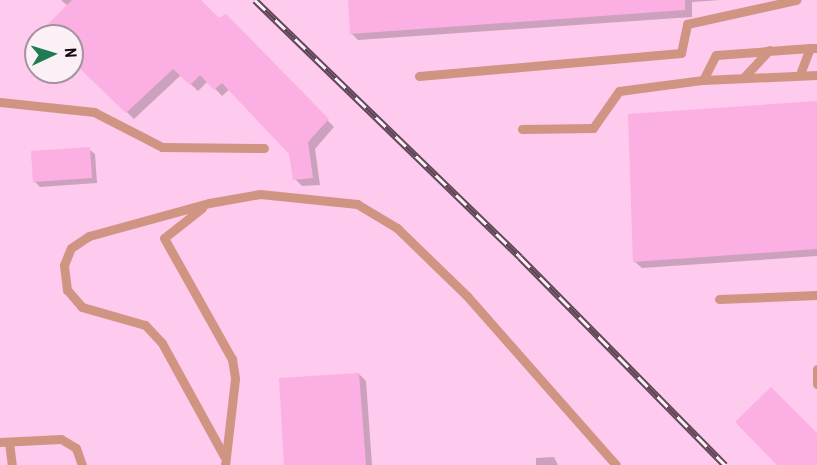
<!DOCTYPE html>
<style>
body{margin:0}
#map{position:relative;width:817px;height:465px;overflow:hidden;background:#fedaf2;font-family:"Roboto Condensed",sans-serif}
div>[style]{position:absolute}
.built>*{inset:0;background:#fecaed}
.shadow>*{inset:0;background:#0003}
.building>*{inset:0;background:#fbafe2}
.service>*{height:9px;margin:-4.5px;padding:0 4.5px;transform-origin:4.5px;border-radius:4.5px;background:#d09582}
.rail>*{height:7px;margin-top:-3.5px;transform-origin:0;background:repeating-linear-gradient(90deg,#fcf0f7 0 14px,#604859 0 28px);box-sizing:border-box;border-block:2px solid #604859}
span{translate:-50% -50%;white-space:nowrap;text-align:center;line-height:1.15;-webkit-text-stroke:4.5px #fcf0f7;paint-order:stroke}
.north{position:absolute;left:24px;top:24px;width:60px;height:60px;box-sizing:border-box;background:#fcf0f7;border:2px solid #a2939d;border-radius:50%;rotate:86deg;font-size:16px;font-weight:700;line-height:24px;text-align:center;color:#1a0715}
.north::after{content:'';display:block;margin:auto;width:21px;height:27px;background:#1f7c52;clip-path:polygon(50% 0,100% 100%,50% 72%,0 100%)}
</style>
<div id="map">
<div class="built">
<div style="clip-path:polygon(evenodd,0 0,817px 0,817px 465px,0 465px,0 0,36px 36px,72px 36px,72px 72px,36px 72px,36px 36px)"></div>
</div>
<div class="shadow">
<div style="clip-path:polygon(61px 0,198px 0,219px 20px,226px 16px,334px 127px,315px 149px,320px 185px,302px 186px,295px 179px,291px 154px,230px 89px,222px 96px,208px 81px,198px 91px,181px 75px,134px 119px,72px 59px,72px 36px,39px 36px,68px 6px)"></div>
<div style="clip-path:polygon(349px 0,720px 0,692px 2px,692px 17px,358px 40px,351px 33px)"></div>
<div style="clip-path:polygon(817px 102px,817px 256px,642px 268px,634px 261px)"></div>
<div style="clip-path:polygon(89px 149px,95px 154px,97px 183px,40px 187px,34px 181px)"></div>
<div style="clip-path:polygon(359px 374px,366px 381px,372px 465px,285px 465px)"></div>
<div style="clip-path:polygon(554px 457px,558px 465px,536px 465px,536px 458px)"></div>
</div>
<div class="building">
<div style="clip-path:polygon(72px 0,201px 0,219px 18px,226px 14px,329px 119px,308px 142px,313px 178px,293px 180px,289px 154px,222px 83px,214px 90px,200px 75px,190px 85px,173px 69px,126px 113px,72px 61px,72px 36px,36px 36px)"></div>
<div style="clip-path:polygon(348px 0,685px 0,685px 10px,350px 34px)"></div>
<div style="clip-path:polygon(817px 101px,817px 249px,633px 262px,628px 114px)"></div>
<div style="clip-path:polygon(90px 147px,92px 178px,33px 182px,31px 151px)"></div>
<div style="clip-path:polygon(359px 373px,366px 465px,284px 465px,279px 378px)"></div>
<div style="clip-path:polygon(771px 387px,817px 433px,817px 465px,777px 465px,735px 422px)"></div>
</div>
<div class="service">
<div style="left:800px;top:74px;width:28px;rotate:-69deg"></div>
<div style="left:810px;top:48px;width:7px"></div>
<div style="left:419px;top:76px;width:263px;rotate:-5deg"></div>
<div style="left:681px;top:53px;width:30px;rotate:-78deg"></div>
<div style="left:687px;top:24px;width:112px;rotate:-12.4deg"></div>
<div style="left:744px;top:77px;width:37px;rotate:-47deg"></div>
<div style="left:703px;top:80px;width:28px;rotate:-63deg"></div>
<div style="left:716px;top:55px;width:94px;rotate:-4.3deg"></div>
<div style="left:0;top:102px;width:95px;rotate:6.1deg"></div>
<div style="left:94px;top:112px;width:76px;rotate:27.2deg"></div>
<div style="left:162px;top:147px;width:102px;rotate:0.6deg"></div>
<div style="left:522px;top:129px;width:71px;rotate:-0.8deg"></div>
<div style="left:593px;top:128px;width:45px;rotate:-54.9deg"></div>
<div style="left:619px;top:91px;width:85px;rotate:-7.5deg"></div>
<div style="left:703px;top:80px;width:114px;rotate:-2.5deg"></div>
<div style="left:202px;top:208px;width:48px;rotate:141.7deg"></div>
<div style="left:164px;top:238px;width:139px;rotate:60.7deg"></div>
<div style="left:232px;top:359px;width:20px;rotate:81deg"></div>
<div style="left:235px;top:379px;width:87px;rotate:96.6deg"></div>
<div style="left:719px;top:299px;width:98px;rotate:-2.3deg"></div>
<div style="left:817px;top:369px;width:15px;rotate:90deg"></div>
<div style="left:0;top:442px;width:61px;rotate:-2.8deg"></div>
<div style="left:61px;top:439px;width:17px;rotate:31deg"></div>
<div style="left:76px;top:448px;width:18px;rotate:71deg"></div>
<div style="left:9px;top:442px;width:23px;rotate:83deg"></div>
<div style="left:224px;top:456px;width:129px;rotate:-118.8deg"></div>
<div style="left:162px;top:343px;width:25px;rotate:-133deg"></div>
<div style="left:145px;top:325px;width:66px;rotate:-164.1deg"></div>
<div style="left:82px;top:307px;width:23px;rotate:-131deg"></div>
<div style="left:67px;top:290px;width:25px;rotate:-97deg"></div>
<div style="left:64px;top:265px;width:18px;rotate:-68deg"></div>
<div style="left:71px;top:248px;width:22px;rotate:-34deg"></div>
<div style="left:89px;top:236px;width:124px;rotate:-15.4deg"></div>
<div style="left:209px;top:203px;width:52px;rotate:-10deg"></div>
<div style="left:260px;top:194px;width:98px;rotate:5.9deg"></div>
<div style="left:357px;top:204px;width:47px;rotate:31deg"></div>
<div style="left:397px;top:228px;width:98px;rotate:44.2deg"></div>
<div style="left:467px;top:296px;width:225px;rotate:48.6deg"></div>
</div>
<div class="rail">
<div style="left:255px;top:0;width:369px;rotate:44.1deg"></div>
<div style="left:520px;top:257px;width:292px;rotate:45.4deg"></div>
</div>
<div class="north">N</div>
</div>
